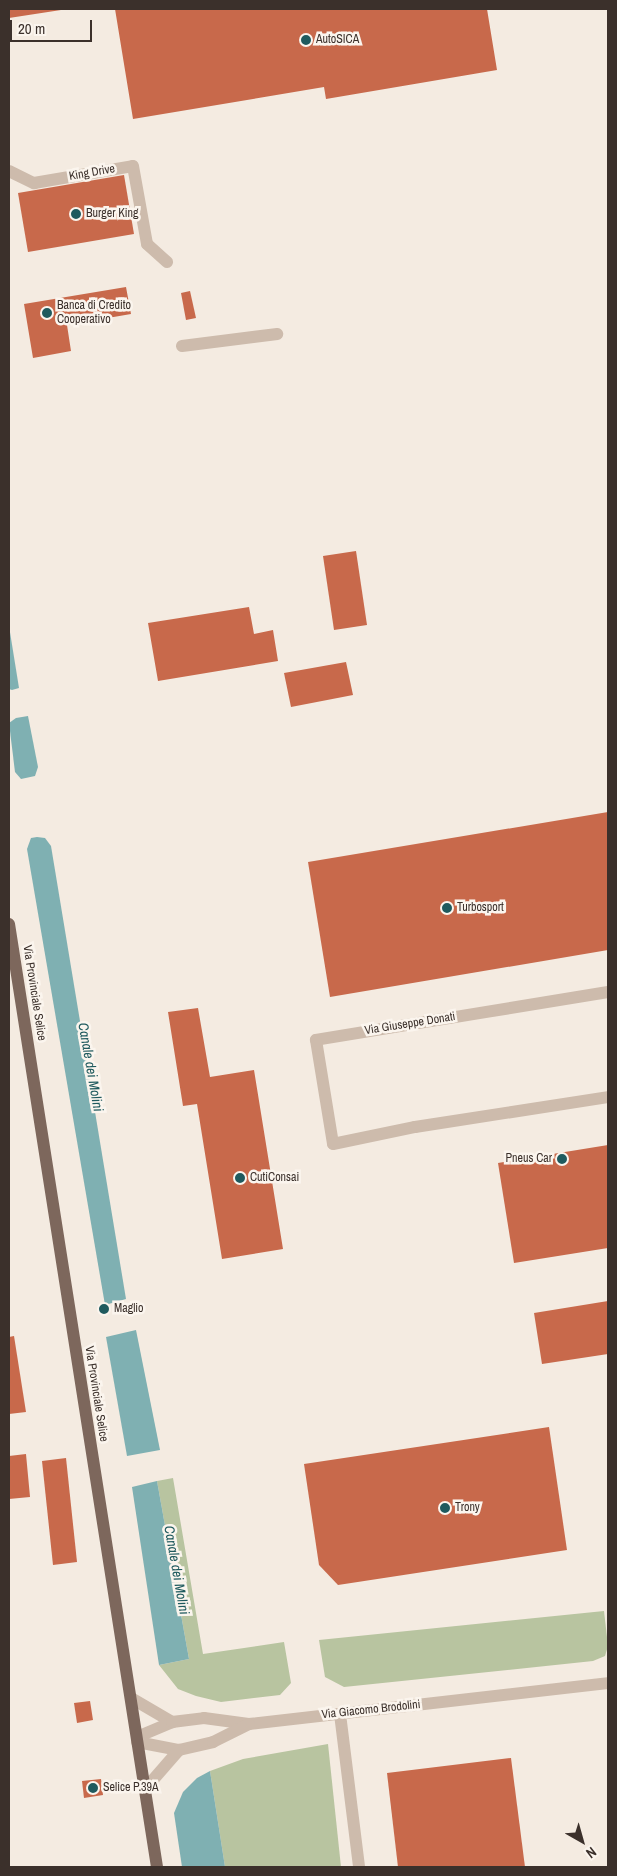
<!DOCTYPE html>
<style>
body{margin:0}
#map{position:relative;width:617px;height:1876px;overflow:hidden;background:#f4ebe1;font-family:"Archivo Narrow",sans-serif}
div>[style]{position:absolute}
.green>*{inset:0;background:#b8c4a0}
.water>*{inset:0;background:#7fb0b2}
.building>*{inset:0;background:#c8694b}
.lane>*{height:12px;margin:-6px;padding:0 6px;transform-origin:6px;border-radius:6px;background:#cdbbac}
.street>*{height:12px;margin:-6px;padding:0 6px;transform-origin:6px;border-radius:6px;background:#cdbbac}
.primary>*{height:12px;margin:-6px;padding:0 6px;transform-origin:6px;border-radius:6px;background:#7d675c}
.dots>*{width:14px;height:14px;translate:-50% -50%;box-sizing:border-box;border:2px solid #fbf5ee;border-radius:50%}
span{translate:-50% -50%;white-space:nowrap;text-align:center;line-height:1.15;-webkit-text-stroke:5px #fbf5ee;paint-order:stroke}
.poi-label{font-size:12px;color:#3b302b}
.left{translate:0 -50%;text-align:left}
.right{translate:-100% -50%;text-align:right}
.street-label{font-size:12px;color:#3b302b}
.water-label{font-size:14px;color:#1f5a5e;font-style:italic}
.frame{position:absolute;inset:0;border:10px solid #3b302b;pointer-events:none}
.north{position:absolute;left:557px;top:1816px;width:50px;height:50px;-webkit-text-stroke:4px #fbf5ee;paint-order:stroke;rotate:142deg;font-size:14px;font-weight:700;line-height:20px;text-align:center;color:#3b302b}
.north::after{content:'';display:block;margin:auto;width:18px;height:22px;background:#3b302b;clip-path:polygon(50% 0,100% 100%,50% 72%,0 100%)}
.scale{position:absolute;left:10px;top:20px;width:82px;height:22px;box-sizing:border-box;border:2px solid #3b302b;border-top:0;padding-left:6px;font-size:15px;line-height:18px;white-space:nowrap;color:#3b302b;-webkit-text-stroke:4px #fbf5ee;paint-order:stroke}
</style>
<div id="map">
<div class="green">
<div style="clip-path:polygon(173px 1478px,203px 1654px,284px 1642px,291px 1683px,280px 1695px,221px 1702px,196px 1696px,178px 1689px,159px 1665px,189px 1659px,157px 1481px)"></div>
<div style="clip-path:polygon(604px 1611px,608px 1646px,605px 1656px,593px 1661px,344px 1687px,325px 1677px,319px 1640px)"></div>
<div style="clip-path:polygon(328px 1744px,341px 1867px,225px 1867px,210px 1771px,243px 1759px)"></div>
</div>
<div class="water">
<div style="clip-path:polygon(9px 626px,19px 688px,12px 690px,9px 689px)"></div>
<div style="clip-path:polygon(28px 716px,38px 767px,35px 776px,21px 779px,15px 772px,9px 723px,16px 718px)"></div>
<div style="clip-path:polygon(37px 837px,45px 838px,51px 846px,126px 1299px,105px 1305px,27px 849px,31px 838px)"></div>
<div style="clip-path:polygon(136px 1330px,160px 1450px,127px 1456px,106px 1337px)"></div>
<div style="clip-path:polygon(157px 1481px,189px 1659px,159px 1665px,132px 1487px)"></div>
<div style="clip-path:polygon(210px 1771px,225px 1867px,182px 1867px,174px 1813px,183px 1792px,197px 1778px)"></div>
</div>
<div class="building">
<div style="clip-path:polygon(9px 9px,61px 9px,61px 10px,9px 18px)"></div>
<div style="clip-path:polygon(115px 9px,487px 9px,497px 70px,326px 99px,324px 87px,133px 119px)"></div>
<div style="clip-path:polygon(124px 175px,134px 234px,28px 252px,18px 193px)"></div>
<div style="clip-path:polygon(126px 287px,131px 314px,67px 325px,71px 351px,33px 358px,24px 304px)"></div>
<div style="clip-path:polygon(190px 291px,196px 318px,186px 320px,181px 293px)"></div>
<div style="clip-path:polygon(356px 551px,367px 625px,334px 630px,323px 556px)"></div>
<div style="clip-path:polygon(249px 607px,254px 634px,273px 630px,278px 661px,158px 681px,148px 623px)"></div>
<div style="clip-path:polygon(346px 662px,353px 695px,291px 707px,284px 673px)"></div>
<div style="clip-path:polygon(608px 812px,608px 950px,330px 997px,308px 862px)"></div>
<div style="clip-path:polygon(198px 1008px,210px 1077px,254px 1070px,283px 1249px,222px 1259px,197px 1104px,183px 1106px,168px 1012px)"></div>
<div style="clip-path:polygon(608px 1145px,608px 1248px,514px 1263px,498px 1163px)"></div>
<div style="clip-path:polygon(608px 1301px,608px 1354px,542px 1364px,534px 1313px)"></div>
<div style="clip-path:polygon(14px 1336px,26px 1412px,9px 1414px,9px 1337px)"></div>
<div style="clip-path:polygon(549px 1427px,567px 1550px,338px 1585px,319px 1565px,304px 1464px)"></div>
<div style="clip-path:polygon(26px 1454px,30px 1497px,9px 1499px,9px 1456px)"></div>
<div style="clip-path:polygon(66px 1458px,77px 1562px,53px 1565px,42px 1461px)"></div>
<div style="clip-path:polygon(90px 1701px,93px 1720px,77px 1723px,74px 1703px)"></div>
<div style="clip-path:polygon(511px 1758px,525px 1867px,398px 1867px,387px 1773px)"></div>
<div style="clip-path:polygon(101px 1779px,103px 1795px,84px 1798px,82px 1781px)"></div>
</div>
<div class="lane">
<div style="left:9px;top:171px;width:28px;rotate:26deg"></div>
<div style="left:34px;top:183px;width:100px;rotate:-9.7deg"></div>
<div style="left:133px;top:166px;width:79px;rotate:79.8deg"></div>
<div style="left:147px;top:244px;width:27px;rotate:42deg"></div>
<div style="left:182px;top:346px;width:96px;rotate:-7.2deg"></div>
<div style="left:340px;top:1714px;width:154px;rotate:82.9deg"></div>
</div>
<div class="street">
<div style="left:608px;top:992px;width:296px;rotate:170.7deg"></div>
<div style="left:316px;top:1040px;width:105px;rotate:80.7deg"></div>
<div style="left:333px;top:1144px;width:84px;rotate:-11.7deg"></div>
<div style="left:415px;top:1127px;width:195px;rotate:-8.8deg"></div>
<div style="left:131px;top:1698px;width:48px;rotate:30.3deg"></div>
<div style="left:137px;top:1737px;width:38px;rotate:-23deg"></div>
<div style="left:172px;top:1722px;width:32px;rotate:-7deg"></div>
<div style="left:204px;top:1718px;width:45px;rotate:7.6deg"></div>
<div style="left:249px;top:1724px;width:361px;rotate:-6.5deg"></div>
<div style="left:137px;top:1742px;width:43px;rotate:10.8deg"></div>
<div style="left:179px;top:1750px;width:35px;rotate:-13deg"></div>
<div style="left:213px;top:1742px;width:40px;rotate:-26.6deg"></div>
<div style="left:145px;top:1789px;width:52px;rotate:-48.9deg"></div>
</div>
<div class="primary">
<div style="left:9px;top:924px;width:955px;rotate:81.08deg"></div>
</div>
<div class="dots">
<div style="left:306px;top:40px;background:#1f5a5e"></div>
<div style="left:76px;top:214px;background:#1f5a5e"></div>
<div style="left:47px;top:313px;background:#1f5a5e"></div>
<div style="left:447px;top:908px;background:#1f5a5e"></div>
<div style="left:562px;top:1159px;background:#1f5a5e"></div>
<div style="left:240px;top:1178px;background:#1f5a5e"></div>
<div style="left:104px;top:1309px;background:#1f5a5e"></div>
<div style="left:445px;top:1508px;background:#1f5a5e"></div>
<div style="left:93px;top:1788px;background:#1f5a5e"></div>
</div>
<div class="poi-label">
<span class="left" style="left:316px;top:40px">AutoSICA</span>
<span class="left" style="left:86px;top:214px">Burger King</span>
<span class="left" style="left:57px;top:313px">Banca di Credito<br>Cooperativo</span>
<span class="left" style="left:457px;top:908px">Turbosport</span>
<span class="right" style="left:552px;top:1159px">Pneus Car</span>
<span class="left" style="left:250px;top:1178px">CutiConsai</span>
<span class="left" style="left:114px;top:1309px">Maglio</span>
<span class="left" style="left:455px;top:1508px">Trony</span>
<span class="left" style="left:103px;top:1788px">Selice P.39A</span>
</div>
<div class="street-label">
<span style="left:92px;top:173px;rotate:-10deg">King Drive</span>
<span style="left:34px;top:993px;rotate:81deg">Via Provinciale Selice</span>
<span style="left:410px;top:1024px;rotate:-9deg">Via Giuseppe Donati</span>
<span style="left:96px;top:1394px;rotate:81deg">Via Provinciale Selice</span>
<span style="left:371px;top:1710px;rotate:-6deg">Via Giacomo Brodolini</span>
</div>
<div class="water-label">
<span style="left:91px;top:1067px;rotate:80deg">Canale dei Molini</span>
<span style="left:177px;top:1570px;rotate:80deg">Canale dei Molini</span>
</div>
<div class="frame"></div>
<div class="north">N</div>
<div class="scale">20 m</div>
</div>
